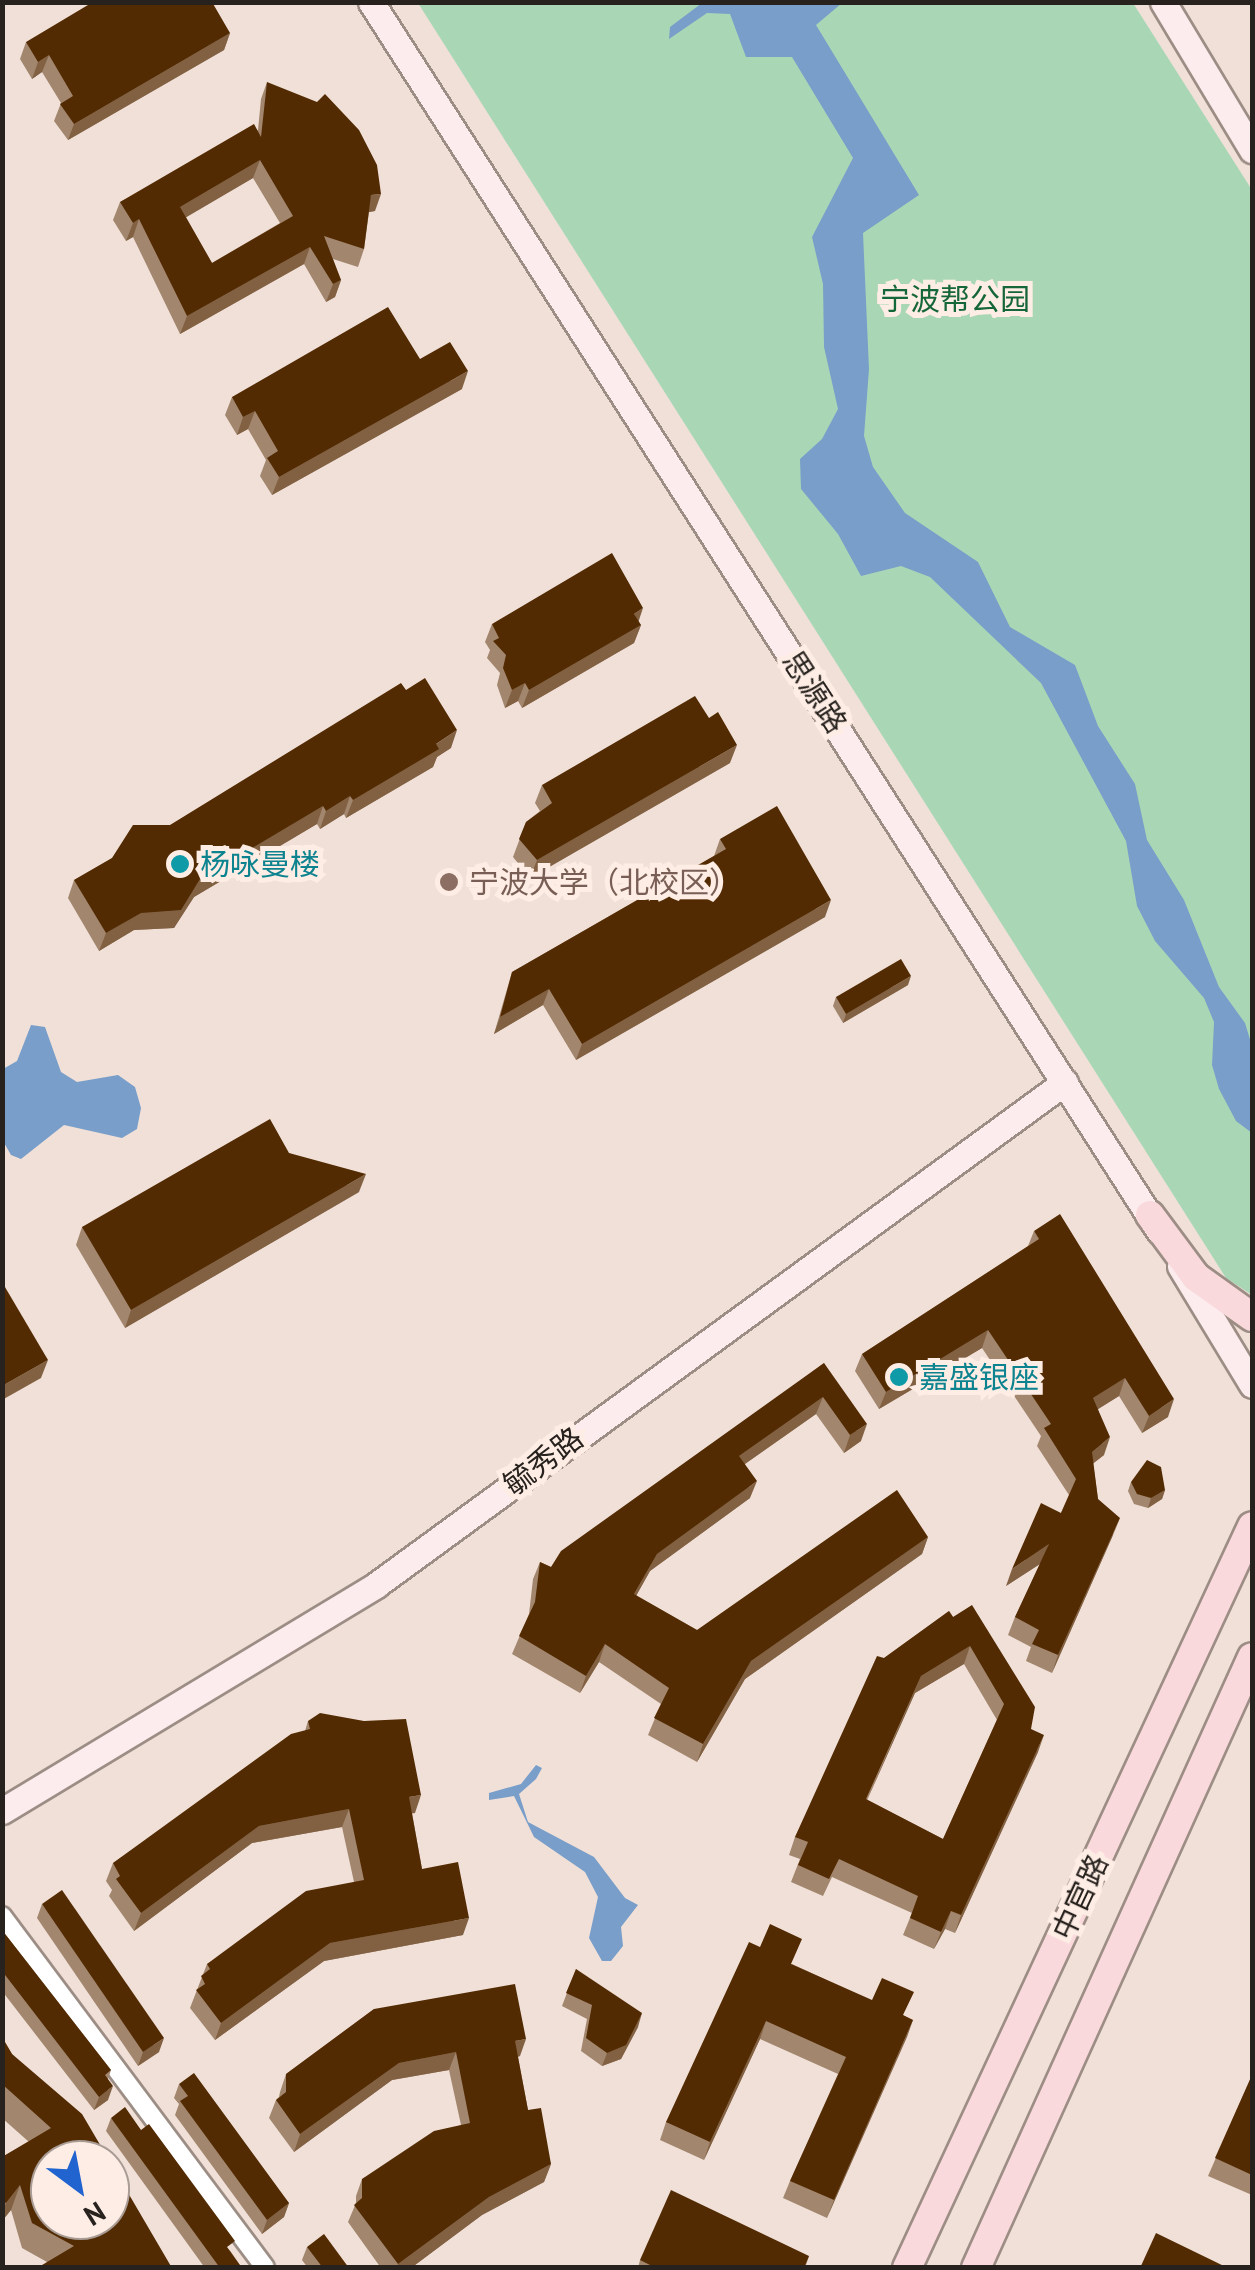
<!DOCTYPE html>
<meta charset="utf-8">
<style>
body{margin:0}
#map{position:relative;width:1255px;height:2270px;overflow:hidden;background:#f0e0d8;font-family:"PT Sans","Noto Sans SC",sans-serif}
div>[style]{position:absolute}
.green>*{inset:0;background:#a9d7b6}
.water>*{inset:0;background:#789ec9}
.roads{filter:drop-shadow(2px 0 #9c8d85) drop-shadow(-2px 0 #9c8d85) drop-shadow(0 2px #9c8d85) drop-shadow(0 -2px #9c8d85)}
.street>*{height:18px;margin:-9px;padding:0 9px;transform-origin:9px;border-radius:9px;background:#fff}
.secondary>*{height:25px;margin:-12.5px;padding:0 12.5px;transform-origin:12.5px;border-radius:12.5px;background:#fceced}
.primary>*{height:28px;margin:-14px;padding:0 14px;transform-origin:14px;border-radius:14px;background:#fad9dc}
.wall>*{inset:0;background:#a2866e}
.shaded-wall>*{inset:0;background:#826143}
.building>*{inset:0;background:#532b03}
.dots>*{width:28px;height:28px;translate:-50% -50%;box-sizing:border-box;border:5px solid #feede5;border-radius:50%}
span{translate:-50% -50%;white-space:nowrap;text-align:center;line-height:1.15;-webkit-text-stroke:10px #feede5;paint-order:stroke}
.park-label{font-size:30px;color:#156638}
.street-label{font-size:30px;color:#27221e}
.culture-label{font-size:30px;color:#0d838f}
.left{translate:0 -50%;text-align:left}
.education-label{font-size:30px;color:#785e54}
.frame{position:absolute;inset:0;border:5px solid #27221e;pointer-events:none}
.north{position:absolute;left:30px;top:2140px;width:100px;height:100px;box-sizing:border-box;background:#feede5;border:2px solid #a89c95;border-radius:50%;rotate:148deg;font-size:28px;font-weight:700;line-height:40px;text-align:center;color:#27221e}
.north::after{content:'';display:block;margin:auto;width:35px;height:45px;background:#2164d0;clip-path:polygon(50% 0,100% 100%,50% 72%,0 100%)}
</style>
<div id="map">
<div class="green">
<div style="clip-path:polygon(418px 3px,1133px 3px,1252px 190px,1252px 1295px,1226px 1278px)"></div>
</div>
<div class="water">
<div style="clip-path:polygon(702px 3px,842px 3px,816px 25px,919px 195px,863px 233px,869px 369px,864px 436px,873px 467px,905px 513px,978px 562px,1010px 627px,1075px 665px,1098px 726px,1135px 784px,1147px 840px,1184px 900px,1219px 987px,1245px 1023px,1252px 1046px,1252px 1133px,1236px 1121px,1219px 1089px,1212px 1065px,1214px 1022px,1204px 998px,1155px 941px,1137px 906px,1126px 841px,1041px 683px,930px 577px,901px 566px,861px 576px,838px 534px,801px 489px,800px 459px,822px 439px,838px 409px,824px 347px,823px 284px,812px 237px,853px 158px,792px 57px,746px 57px,730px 14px,707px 13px,669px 39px,670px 27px)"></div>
<div style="clip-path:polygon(31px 1025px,45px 1027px,61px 1072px,77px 1082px,118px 1075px,135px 1087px,141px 1108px,137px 1129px,122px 1138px,64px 1125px,21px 1159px,11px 1155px,3px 1141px,3px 1069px,17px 1061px)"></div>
<div style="clip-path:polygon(536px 1765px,542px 1768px,536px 1779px,519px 1794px,528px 1822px,594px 1857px,625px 1898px,638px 1905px,621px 1927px,623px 1946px,611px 1961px,602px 1961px,589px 1938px,598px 1897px,585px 1872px,534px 1837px,514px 1796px,489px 1800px,489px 1793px,521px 1784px)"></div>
</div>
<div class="roads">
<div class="street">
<div style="left:2px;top:1916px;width:439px;rotate:53.2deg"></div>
</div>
<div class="secondary">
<div style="left:371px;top:2px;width:1460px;rotate:57.33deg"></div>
<div style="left:1163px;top:2px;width:173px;rotate:59deg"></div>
<div style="left:1180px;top:1266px;width:139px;rotate:58.8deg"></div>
<div style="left:2px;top:1811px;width:437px;rotate:-31.1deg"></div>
<div style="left:376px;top:1585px;width:853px;rotate:-36.13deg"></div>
</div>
<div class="primary">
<div style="left:1150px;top:1215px;width:77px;rotate:53.4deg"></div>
<div style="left:1196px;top:1277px;width:69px;rotate:35.5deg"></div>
<div style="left:907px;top:2268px;width:818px;rotate:-65.06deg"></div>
<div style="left:976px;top:2268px;width:670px;rotate:-65.69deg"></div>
</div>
</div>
<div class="wall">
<div style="clip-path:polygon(230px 33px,224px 50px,68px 140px,54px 121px,61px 103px,42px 72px,32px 79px,20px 59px,26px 42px)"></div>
<div style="clip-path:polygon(evenodd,267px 82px,375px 211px,369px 212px,364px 249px,358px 267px,333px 259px,341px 280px,335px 297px,326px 302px,304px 264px,180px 334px,133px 237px,126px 241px,113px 220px,120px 202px,258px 130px,261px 99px,267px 82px,253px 178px,280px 223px,212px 263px,186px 217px,253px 178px)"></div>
<div style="clip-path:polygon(420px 359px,462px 389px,272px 495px,260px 476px,266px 460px,248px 429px,237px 435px,225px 415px,232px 397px)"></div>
<div style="clip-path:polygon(638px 621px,641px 625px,634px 643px,522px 708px,518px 701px,505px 708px,497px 685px,500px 673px,487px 658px,490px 650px,485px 642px,492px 624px)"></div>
<div style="clip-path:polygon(451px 748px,437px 757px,433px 767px,346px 818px,344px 814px,320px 829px,317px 824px,194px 897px,174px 928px,134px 930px,99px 951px,68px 898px,74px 880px,170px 825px)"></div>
<div style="clip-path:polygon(730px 763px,530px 878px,513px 857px,526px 822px,540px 811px,535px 803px,542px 785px)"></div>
<div style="clip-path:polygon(720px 839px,825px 917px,576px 1060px,543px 1005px,494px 1034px,512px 972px,714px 856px)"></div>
<div style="clip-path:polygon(908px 985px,843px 1023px,833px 1006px,836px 997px)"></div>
<div style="clip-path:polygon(289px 1153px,359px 1192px,125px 1328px,76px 1245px,82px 1227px)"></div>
<div style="clip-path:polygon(1034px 1231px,1168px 1417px,1142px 1433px,1119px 1396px,1098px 1409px,1104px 1455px,1093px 1463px,1098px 1499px,1113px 1535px,1052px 1673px,1026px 1661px,1031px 1647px,1008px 1635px,1015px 1617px,1040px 1564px,1006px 1586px,1061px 1513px,1069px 1495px,1037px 1446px,1041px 1436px,982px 1348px,879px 1409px,855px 1371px,862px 1354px,1028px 1246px)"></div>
<div style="clip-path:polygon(824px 1363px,861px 1441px,844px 1453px,816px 1414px,745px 1464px,750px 1498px,650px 1571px,636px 1596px,697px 1630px,928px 1537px,922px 1554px,745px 1679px,697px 1762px,648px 1735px,661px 1704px,599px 1662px,580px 1693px,512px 1654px,529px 1614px,533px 1579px,540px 1562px,551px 1567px)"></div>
<div style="clip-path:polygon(1131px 1482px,1165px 1490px,1162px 1499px,1148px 1508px,1134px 1504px,1128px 1491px)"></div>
<div style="clip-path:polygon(evenodd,949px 1611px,1031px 1729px,1038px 1752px,955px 1933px,945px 1929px,934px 1949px,903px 1935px,912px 1913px,832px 1877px,823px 1896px,791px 1882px,800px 1859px,789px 1855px,795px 1837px,884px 1658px,949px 1611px,964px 1664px,997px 1720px,943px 1839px,867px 1800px,915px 1693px,964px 1664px)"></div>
<div style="clip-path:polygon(308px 1721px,415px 1813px,412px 1813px,422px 1869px,463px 1935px,324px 1961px,215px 2040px,190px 2008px,207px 1964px,354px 1882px,342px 1827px,252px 1843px,134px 1931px,109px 1896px,112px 1890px,106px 1881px,113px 1863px,305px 1731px)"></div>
<div style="clip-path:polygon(42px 1904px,159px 2052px,138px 2066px,37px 1918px)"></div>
<div style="clip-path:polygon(2px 1930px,111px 2070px,108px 2079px,108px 2100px,94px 2110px,2px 1991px)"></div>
<div style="clip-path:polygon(792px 1964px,913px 2020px,827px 2218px,783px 2198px,790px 2181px,838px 2074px,760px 2039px,704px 2160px,660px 2140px,666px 2122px)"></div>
<div style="clip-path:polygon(576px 1969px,638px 2027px,621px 2059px,602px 2066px,581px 2051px,587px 2019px,562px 2006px)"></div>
<div style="clip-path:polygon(374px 2009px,520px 2056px,518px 2057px,528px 2110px,551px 2164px,544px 2182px,482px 2215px,411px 2268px,381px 2268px,348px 2222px,356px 2203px,356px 2196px,362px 2179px,461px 2125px,449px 2070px,392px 2080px,294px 2152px,269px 2118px,276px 2100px,279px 2097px,280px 2092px,286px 2074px)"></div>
<div style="clip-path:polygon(2px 2037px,12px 2054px,172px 2268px,47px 2262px,22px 2248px,11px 2210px,2px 2221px,2px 2157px,29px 2142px,2px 2118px)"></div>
<div style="clip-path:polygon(1252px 2075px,1252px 2195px,1208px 2176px)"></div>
<div style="clip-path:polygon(179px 2084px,289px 2203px,284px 2217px,262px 2234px,175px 2115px,179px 2104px,174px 2098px)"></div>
<div style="clip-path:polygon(111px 2118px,231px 2252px,242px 2268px,205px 2268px,106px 2131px)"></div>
<div style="clip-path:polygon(307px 2247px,349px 2268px,308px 2268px,302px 2260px)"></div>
<div style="clip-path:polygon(809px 2256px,805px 2268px,638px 2268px,640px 2260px)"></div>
</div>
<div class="shaded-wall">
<div style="clip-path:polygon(230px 33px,224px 50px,68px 140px,74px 124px)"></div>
<div style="clip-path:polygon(49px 55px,42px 72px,32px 79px,38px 62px)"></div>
<div style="clip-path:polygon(260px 160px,253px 178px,173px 225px,180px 207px)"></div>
<div style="clip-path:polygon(381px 194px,375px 211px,364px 213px,371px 195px)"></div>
<div style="clip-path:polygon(139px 219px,133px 237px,126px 241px,133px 223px)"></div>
<div style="clip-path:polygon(310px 247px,304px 264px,180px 334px,187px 316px)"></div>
<div style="clip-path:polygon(341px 280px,335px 297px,326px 302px,333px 284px)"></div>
<div style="clip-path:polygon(468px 371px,462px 389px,272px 495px,279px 477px)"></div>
<div style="clip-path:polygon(255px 411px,248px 429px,237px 435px,243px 417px)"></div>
<div style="clip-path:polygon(643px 608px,637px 626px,634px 614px)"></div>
<div style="clip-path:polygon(641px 625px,634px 643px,522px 708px,529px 690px)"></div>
<div style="clip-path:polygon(525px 683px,518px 701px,505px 708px,512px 690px)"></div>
<div style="clip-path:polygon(457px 730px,451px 748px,437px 757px,433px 767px,346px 818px,353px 800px)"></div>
<div style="clip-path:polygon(737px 745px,730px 763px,530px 878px,537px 860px)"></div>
<div style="clip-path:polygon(350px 796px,344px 814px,320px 829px,326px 811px)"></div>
<div style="clip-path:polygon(323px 806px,317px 824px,194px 897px,174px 928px,134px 930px,99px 951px,106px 933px)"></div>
<div style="clip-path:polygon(831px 900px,825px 917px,576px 1060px,582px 1044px)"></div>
<div style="clip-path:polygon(911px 976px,908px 985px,843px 1023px,846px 1014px)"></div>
<div style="clip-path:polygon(549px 989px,543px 1005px,494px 1034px,500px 1017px)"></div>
<div style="clip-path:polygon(366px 1174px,359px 1192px,125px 1328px,131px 1310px)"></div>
<div style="clip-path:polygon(988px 1330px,982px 1348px,879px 1409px,886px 1392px)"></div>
<div style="clip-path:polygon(48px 1360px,41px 1378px,2px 1400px,2px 1386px)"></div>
<div style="clip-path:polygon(1125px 1378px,1119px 1396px,1087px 1416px,1093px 1398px)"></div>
<div style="clip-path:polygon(823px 1397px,816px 1414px,732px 1473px,739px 1456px)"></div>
<div style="clip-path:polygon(1174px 1399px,1168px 1417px,1142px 1433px,1149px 1416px)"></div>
<div style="clip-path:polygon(867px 1424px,861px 1441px,844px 1453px,850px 1435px)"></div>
<div style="clip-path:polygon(1110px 1437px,1104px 1455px,1085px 1470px,1092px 1452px)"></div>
<div style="clip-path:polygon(757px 1481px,750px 1498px,650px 1571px,627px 1612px,634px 1594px,657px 1554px)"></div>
<div style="clip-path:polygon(1165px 1490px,1162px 1499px,1148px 1508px,1151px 1498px)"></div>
<div style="clip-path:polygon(1120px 1518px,1113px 1535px,1052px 1673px,1058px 1655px)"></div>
<div style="clip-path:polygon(928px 1537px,922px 1554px,745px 1679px,697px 1762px,703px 1744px,751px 1661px)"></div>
<div style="clip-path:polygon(1049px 1544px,1043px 1562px,1006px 1586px,1012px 1569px)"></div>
<div style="clip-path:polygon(605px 1644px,599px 1662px,580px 1693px,586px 1676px)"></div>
<div style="clip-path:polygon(970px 1646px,964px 1664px,915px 1693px,860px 1816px,921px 1676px)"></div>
<div style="clip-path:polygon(1044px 1735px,1038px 1752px,955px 1933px,961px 1915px)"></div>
<div style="clip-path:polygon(421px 1795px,415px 1813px,403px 1815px,409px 1797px)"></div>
<div style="clip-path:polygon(349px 1809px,342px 1827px,252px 1843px,134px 1931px,141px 1913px,259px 1826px)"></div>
<div style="clip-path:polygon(951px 1911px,945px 1929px,934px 1949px,941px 1932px)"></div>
<div style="clip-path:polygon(469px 1918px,463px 1935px,324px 1961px,215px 2040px,221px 2023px,330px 1943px)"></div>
<div style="clip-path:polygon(642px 2013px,638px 2027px,621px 2059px,602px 2066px,607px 2053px)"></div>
<div style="clip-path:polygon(913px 2020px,907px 2037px,827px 2218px,834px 2200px)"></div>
<div style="clip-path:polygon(766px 2021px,760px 2039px,704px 2160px,710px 2142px)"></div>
<div style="clip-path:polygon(164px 2038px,159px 2052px,138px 2066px,143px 2052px)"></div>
<div style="clip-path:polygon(526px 2039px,520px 2056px,508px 2059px,515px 2041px)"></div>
<div style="clip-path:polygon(456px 2052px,449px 2070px,392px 2080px,294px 2152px,300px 2134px,399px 2063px)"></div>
<div style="clip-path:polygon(113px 2086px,108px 2100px,94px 2110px,99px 2097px)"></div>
<div style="clip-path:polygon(551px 2164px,544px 2182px,482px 2215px,411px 2268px,397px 2268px,398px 2264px,489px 2197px)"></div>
<div style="clip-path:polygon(20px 2185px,11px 2210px,2px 2221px,2px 2212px,6px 2203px)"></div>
<div style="clip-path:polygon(289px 2203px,284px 2217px,262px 2234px,267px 2220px)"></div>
</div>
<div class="building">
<div style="clip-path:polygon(93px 2px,212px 2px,230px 33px,74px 124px,60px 104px,73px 96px,49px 55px,38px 62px,26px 42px)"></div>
<div style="clip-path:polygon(evenodd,267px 82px,317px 102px,325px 94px,359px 130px,377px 165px,381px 194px,371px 195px,364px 249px,324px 236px,341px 280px,333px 284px,310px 247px,187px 316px,139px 219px,133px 223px,120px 202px,254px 124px,261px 137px,267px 82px,260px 160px,293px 216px,212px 263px,180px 207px,260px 160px)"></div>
<div style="clip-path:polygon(388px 307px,420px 359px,450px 342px,468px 371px,279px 477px,267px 458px,278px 451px,255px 411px,243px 417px,232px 397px)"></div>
<div style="clip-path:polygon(612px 553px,643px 608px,634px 614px,641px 625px,529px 690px,525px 683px,512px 690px,503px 668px,506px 655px,493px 641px,499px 638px,492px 624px)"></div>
<div style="clip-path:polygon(425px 678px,457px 730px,436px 744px,439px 749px,353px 800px,350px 796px,326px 811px,323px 806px,200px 879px,181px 910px,141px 913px,106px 933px,74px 880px,112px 858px,133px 825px,170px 825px,401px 683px,406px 690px)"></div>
<div style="clip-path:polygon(695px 696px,709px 718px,718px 712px,737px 745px,537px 860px,519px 839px,526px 822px,552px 803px,542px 785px)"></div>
<div style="clip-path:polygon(777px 806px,831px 900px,582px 1044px,549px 989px,500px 1017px,512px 972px,726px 849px,720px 839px)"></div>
<div style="clip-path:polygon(901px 959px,911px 976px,846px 1014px,836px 997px)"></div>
<div style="clip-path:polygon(270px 1119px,289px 1153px,366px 1174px,131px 1310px,82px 1227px)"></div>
<div style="clip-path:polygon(1060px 1214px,1174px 1399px,1149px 1416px,1125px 1378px,1093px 1398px,1110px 1437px,1092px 1452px,1098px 1499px,1120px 1518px,1058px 1655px,1032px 1644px,1039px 1630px,1015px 1617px,1049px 1544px,1012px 1569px,1041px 1503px,1061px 1513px,1076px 1479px,1044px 1428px,1051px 1424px,988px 1330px,886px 1392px,862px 1354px,1039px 1239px,1034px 1231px)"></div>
<div style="clip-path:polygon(2px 1282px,48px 1360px,2px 1386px)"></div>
<div style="clip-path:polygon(824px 1363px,867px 1424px,850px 1435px,823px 1397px,739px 1456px,757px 1481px,657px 1554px,634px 1594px,697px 1630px,897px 1490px,928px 1537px,751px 1661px,703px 1744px,654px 1718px,669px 1688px,605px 1644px,586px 1676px,519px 1636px,535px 1602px,540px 1562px,551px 1567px,561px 1551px)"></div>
<div style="clip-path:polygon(1147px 1460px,1161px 1467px,1165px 1490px,1151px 1498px,1137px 1494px,1131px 1482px)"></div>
<div style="clip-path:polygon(evenodd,972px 1605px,1035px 1707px,1031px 1729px,1044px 1735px,961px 1915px,951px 1911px,941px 1932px,910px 1918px,918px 1896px,839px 1859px,829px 1879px,798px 1865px,808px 1842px,795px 1837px,877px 1656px,884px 1658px,949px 1611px,953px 1617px,972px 1605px,970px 1646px,1004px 1704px,943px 1839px,866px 1799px,921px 1676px,970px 1646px)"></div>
<div style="clip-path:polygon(320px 1713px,364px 1721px,406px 1719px,421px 1795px,409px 1797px,422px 1869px,458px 1862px,469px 1918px,330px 1943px,221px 2023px,196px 1990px,205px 1984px,201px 1976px,210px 1969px,207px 1964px,306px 1891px,364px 1880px,349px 1809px,259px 1826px,141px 1913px,116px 1879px,120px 1876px,113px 1863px,291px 1734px,310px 1729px,308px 1721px)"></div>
<div style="clip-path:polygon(62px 1890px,164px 2038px,143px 2052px,42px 1904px)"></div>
<div style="clip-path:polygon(770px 1924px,802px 1939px,791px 1964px,872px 2000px,882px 1978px,914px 1992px,903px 2015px,913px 2020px,834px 2200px,790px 2181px,846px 2057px,766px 2021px,710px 2142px,666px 2122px,749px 1942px,760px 1947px)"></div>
<div style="clip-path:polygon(2px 1930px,111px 2070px,105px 2075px,113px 2086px,99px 2097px,2px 1971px)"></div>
<div style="clip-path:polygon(576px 1969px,642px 2013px,626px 2045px,607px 2053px,586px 2038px,592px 2005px,566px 1993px)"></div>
<div style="clip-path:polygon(515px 1984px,526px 2039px,515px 2041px,528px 2110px,541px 2108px,551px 2164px,489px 2197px,398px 2264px,354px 2205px,362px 2198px,362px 2179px,434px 2131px,470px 2123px,456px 2052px,399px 2063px,300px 2134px,276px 2100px,286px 2092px,286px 2074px,374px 2009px)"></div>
<div style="clip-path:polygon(2px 2037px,12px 2054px,82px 2114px,109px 2160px,50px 2160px,50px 2220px,110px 2220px,110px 2162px,172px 2268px,37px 2268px,74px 2246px,32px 2223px,20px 2185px,6px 2203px,2px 2201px,2px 2157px,51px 2128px,2px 2084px)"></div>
<div style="clip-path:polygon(194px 2073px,289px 2203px,267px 2220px,180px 2101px,188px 2096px,179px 2084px)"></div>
<div style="clip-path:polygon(1252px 2075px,1252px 2175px,1215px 2158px)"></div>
<div style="clip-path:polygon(125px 2107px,141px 2130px,149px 2124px,235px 2241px,227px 2247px,242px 2268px,220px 2268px,111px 2118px)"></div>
<div style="clip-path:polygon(671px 2190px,809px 2256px,804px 2268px,656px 2268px,640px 2260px)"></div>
<div style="clip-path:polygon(1156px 2233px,1228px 2268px,1140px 2268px)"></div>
<div style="clip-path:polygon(324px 2234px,349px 2268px,323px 2268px,307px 2247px)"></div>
</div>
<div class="dots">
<div style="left:180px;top:864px;background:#0f9aa8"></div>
<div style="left:449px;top:882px;background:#8d6e63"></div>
<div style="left:899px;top:1377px;background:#0f9aa8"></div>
</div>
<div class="park-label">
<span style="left:955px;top:299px">宁波帮公园</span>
</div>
<div class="street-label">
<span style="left:815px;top:692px;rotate:57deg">思源路</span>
<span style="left:543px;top:1461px;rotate:-37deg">毓秀路</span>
<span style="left:1080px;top:1897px;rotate:-65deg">中官路</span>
</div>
<div class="culture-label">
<span class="left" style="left:200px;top:864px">杨咏曼楼</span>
<span class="left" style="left:919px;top:1377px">嘉盛银座</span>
</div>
<div class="education-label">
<span class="left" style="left:469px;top:882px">宁波大学（北校区）</span>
</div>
<div class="frame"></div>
<div class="north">N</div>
</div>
